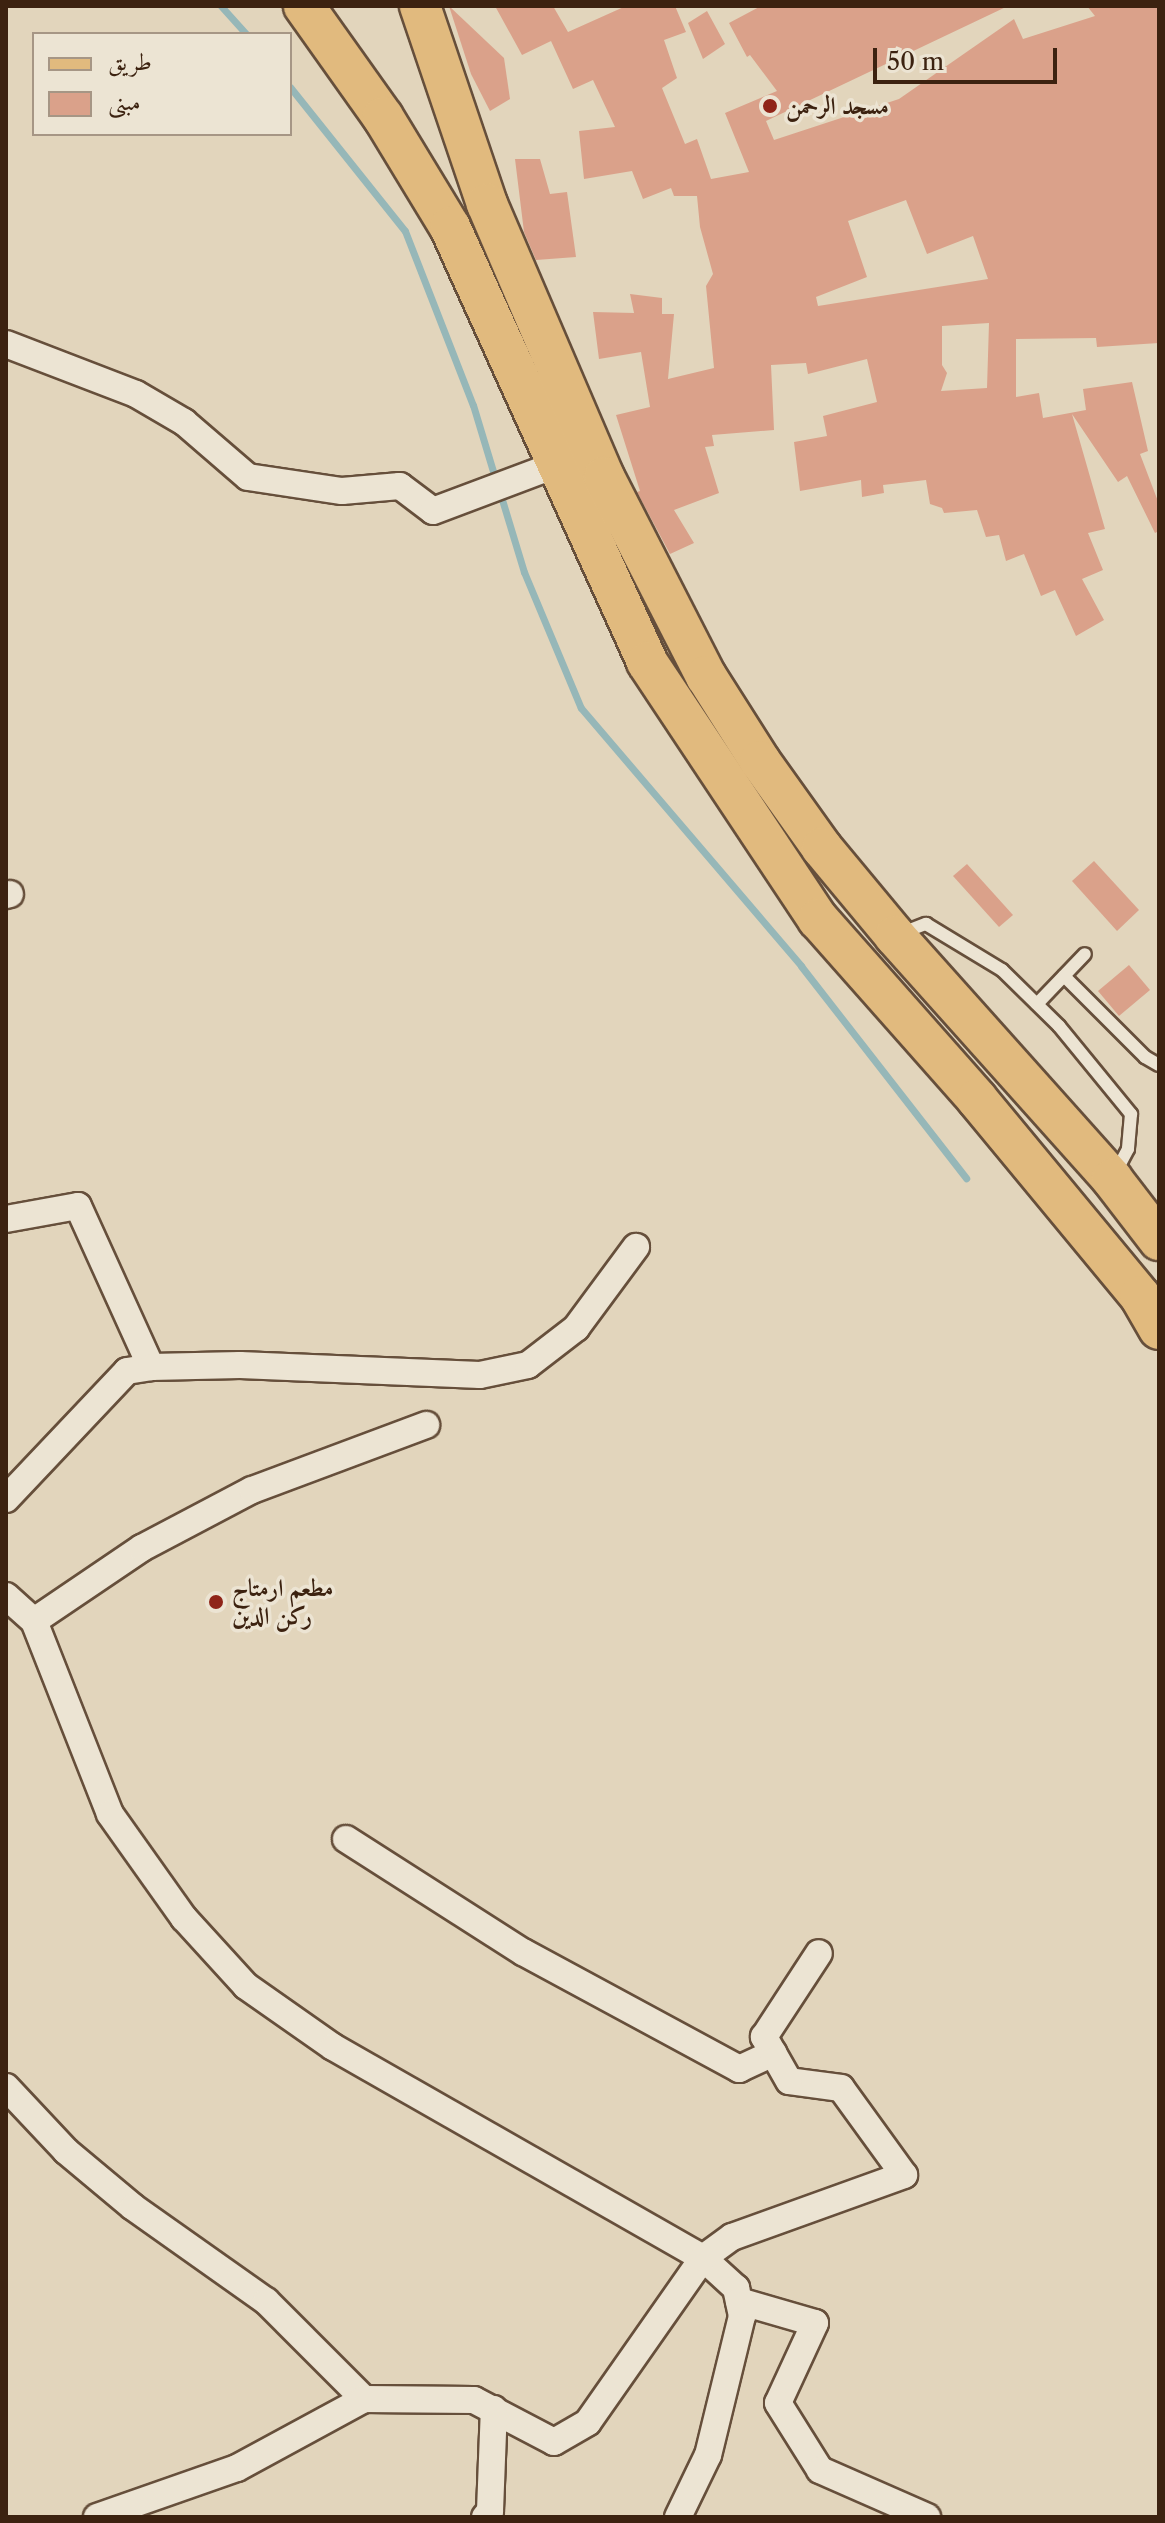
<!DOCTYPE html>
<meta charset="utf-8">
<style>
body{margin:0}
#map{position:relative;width:1165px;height:2523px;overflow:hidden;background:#e2d5bc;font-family:"Libre Caslon Text",Amiri,serif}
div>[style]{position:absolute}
.stream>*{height:7px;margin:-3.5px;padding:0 3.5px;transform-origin:3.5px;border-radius:3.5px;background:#96b7b8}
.building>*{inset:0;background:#daa18a}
.roads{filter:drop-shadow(2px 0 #664f3b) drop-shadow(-2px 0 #664f3b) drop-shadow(0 2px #664f3b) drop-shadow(0 -2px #664f3b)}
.service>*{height:12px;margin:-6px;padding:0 6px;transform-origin:6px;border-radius:6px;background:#ece4d3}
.minor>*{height:26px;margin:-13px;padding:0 13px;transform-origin:13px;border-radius:13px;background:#ece4d3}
.primary>*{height:40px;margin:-20px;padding:0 20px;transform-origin:20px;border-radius:20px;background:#e1ba7e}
.dots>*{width:22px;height:22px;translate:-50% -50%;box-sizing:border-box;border:4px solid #ece4d3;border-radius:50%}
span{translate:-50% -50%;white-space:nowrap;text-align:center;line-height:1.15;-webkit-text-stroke:7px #ece4d3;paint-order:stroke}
.poi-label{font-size:24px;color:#3c2210;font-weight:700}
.left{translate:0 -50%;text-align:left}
.frame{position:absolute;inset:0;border:8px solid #3c2210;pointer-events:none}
.legend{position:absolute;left:32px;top:32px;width:260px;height:104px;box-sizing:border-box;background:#ece4d3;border:2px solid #a69685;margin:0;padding:10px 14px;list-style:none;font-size:24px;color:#3c2210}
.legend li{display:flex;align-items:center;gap:16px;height:40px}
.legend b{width:40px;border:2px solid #a69685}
.scale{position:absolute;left:873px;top:48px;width:184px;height:36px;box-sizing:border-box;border:4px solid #3c2210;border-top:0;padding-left:10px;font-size:24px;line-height:28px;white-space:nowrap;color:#3c2210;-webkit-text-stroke:6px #ece4d3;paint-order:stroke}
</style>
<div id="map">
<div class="stream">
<div style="left:221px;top:6px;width:38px;rotate:48deg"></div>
<div style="left:290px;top:87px;width:184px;rotate:51.4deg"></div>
<div style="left:405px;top:231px;width:187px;rotate:68.7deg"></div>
<div style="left:473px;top:405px;width:79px;rotate:73.2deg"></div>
<div style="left:500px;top:493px;width:83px;rotate:73.1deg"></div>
<div style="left:524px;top:572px;width:147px;rotate:67.3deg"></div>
<div style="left:581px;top:708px;width:339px;rotate:49.5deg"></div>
<div style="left:801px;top:966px;width:269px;rotate:52.1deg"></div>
</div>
<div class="building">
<div style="clip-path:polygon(449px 6px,504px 58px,510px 99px,490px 111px,471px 74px)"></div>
<div style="clip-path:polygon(evenodd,495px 6px,553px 6px,568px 32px,626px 6px,675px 6px,686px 32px,664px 40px,677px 78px,662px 88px,685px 144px,697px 139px,711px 179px,749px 172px,725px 113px,777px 91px,750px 55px,747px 57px,729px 23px,761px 6px,1008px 6px,766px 121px,774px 140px,899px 99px,1014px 19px,1023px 39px,1095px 16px,1087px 6px,1159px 6px,1159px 343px,1097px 347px,1096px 338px,1016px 339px,1016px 397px,1039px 393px,1043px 418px,1086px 410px,1083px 389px,1132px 382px,1148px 451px,1140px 454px,1159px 504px,1159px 531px,1155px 533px,1127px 476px,1118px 482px,1072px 414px,1105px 529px,1088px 533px,1103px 570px,1082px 579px,1104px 620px,1076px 636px,1055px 590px,1041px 596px,1024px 554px,1006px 561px,999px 535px,986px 537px,977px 510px,944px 513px,942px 508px,930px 504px,926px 480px,883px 485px,884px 493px,862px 497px,861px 480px,800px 491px,794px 442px,827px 436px,823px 416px,877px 402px,867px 359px,808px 374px,806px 363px,771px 365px,774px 430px,712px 435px,714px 446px,705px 447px,719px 493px,674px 510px,694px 543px,670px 554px,637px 492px,640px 491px,616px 415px,650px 407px,641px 352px,599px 359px,593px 312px,634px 313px,630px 294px,662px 298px,662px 314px,674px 314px,668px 379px,714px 368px,706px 286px,713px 274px,700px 227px,697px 196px,674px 196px,671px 188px,643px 199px,632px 171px,584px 179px,579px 131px,615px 127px,593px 80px,573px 89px,551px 41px,522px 55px,495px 6px,906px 200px,927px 254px,973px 236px,988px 279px,818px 306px,816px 297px,867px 277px,848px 221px,906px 200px,495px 6px,989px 323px,987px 388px,941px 391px,947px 373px,942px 365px,942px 326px,989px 323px)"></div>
<div style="clip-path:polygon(707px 11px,725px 44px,703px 59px,688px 23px)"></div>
<div style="clip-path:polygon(515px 159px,540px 159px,550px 194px,567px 192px,576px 257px,536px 260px,524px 232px)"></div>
<div style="clip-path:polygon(1094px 861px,1139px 910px,1117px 931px,1072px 881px)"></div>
<div style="clip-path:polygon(967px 864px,1013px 915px,999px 927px,953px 876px)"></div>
<div style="clip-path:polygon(1129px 965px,1150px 990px,1119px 1016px,1098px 991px)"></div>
</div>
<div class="roads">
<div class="service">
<div style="left:902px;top:933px;width:26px;rotate:-21deg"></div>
<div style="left:926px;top:924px;width:89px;rotate:31.2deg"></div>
<div style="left:1002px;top:970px;width:80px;rotate:44.5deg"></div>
<div style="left:1059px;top:1026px;width:114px;rotate:50.7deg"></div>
<div style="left:1131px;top:1114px;width:35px;rotate:95deg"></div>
<div style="left:1128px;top:1149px;width:27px;rotate:118deg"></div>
<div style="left:1064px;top:976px;width:115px;rotate:45deg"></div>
<div style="left:1145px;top:1057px;width:16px;rotate:30deg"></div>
<div style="left:1037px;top:1004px;width:69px;rotate:-46.2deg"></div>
</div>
<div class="minor">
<div style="left:6px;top:344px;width:139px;rotate:21deg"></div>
<div style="left:136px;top:394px;width:56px;rotate:30.3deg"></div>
<div style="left:184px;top:422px;width:84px;rotate:40.7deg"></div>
<div style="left:248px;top:477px;width:95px;rotate:8.5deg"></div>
<div style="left:342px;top:491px;width:58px;rotate:-4.9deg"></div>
<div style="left:400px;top:486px;width:41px;rotate:37.1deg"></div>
<div style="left:433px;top:511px;width:134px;rotate:-20.6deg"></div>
<div style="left:6px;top:895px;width:4px;rotate:-14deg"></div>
<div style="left:6px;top:1219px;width:73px;rotate:-10.2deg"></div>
<div style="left:78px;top:1206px;width:177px;rotate:65.6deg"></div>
<div style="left:6px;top:1499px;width:176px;rotate:-46.6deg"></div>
<div style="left:127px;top:1371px;width:24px;rotate:-9deg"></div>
<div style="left:151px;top:1367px;width:89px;rotate:-1.3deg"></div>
<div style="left:240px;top:1365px;width:240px;rotate:2.4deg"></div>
<div style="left:480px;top:1375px;width:49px;rotate:-11.8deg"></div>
<div style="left:528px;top:1365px;width:61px;rotate:-37.6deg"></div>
<div style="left:576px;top:1328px;width:101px;rotate:-53.5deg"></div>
<div style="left:6px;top:1596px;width:38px;rotate:42deg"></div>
<div style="left:34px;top:1621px;width:207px;rotate:68.5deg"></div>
<div style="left:110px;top:1814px;width:128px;rotate:54.6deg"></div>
<div style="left:184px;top:1918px;width:92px;rotate:47.6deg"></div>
<div style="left:246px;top:1986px;width:106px;rotate:35deg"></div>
<div style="left:333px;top:2047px;width:426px;rotate:29.7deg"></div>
<div style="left:703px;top:2258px;width:45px;rotate:42.3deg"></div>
<div style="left:736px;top:2288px;width:29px;rotate:78deg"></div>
<div style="left:742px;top:2316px;width:143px;rotate:103.7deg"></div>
<div style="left:708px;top:2455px;width:69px;rotate:115.8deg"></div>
<div style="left:34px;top:1621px;width:130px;rotate:-34.1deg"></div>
<div style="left:142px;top:1548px;width:124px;rotate:-27.8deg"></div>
<div style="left:252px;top:1490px;width:186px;rotate:-20.5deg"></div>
<div style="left:346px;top:1839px;width:210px;rotate:32.6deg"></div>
<div style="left:523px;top:1952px;width:246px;rotate:28.4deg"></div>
<div style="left:739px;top:2069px;width:38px;rotate:-25deg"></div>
<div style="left:6px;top:2087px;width:88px;rotate:46.8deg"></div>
<div style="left:66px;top:2151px;width:87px;rotate:39.9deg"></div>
<div style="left:133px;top:2207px;width:163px;rotate:35.3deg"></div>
<div style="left:266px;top:2301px;width:139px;rotate:45deg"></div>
<div style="left:739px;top:2301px;width:79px;rotate:16.1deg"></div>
<div style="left:815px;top:2323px;width:88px;rotate:114.8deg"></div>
<div style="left:778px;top:2403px;width:79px;rotate:57.9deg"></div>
<div style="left:820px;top:2470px;width:117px;rotate:23.7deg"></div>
<div style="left:97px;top:2517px;width:148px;rotate:-19.3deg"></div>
<div style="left:237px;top:2468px;width:145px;rotate:-28.5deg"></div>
<div style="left:364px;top:2399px;width:110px;rotate:0.5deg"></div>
<div style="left:474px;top:2400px;width:90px;rotate:27.7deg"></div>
<div style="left:554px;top:2442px;width:39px;rotate:-30deg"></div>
<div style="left:588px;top:2422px;width:200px;rotate:-55deg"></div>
<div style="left:703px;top:2258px;width:36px;rotate:-36deg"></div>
<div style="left:732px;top:2237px;width:183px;rotate:-19.8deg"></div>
<div style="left:904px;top:2175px;width:107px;rotate:-125.9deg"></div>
<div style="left:841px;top:2088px;width:52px;rotate:-172.3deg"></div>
<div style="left:789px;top:2081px;width:51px;rotate:-119.6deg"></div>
<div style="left:764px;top:2037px;width:100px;rotate:-56.8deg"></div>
<div style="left:485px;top:2517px;width:8px;rotate:-50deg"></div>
<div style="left:490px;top:2511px;width:102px;rotate:-87.8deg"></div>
</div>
<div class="primary">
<div style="left:304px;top:6px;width:136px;rotate:54.6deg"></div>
<div style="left:383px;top:117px;width:129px;rotate:58.7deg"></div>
<div style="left:450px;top:227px;width:478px;rotate:65.6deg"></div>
<div style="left:647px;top:662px;width:309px;rotate:56.4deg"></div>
<div style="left:818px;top:919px;width:240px;rotate:48.5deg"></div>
<div style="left:977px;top:1099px;width:256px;rotate:50.4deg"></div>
<div style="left:1140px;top:1296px;width:38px;rotate:60deg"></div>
<div style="left:420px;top:6px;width:209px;rotate:71.3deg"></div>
<div style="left:487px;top:204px;width:297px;rotate:66.8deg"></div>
<div style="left:604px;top:477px;width:224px;rotate:62.9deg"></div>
<div style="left:706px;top:676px;width:101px;rotate:57.6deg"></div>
<div style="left:760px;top:761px;width:107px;rotate:54.5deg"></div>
<div style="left:822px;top:848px;width:114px;rotate:50.3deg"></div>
<div style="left:895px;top:936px;width:326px;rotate:48.2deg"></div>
<div style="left:1112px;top:1179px;width:77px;rotate:52.4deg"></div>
</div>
</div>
<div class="dots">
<div style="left:770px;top:106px;background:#8f2418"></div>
<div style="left:216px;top:1602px;background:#8f2418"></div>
</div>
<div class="poi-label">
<span class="left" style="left:786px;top:106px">مسجد الرحمن</span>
<span class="left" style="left:232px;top:1602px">مطعم ارمتاج<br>ركن الدين</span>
</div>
<div class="frame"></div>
<ul class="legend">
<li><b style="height:10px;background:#e1ba7e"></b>طريق</li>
<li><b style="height:22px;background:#daa18a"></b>مبنى</li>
</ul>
<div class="scale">50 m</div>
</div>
